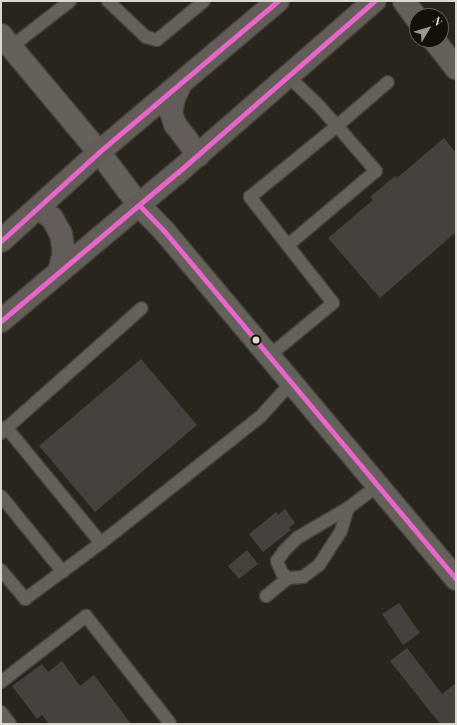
<!DOCTYPE html>
<style>
body{margin:0}
#map{position:relative;width:457px;height:725px;overflow:hidden;background:#29251d;font-family:"Playfair Display",serif}
div>[style]{position:absolute}
.building>*{inset:0;background:#47413d}
.roads{filter:drop-shadow(1px 0 #45423c) drop-shadow(-1px 0 #45423c) drop-shadow(0 1px #45423c) drop-shadow(0 -1px #45423c)}
.service>*{height:12px;margin:-6px;padding:0 6px;transform-origin:6px;border-radius:6px;background:#64605a}
.minor>*{height:22px;margin:-11px;padding:0 11px;transform-origin:11px;border-radius:11px;background:#64605a}
.tertiary>*{height:22px;margin:-11px;padding:0 11px;transform-origin:11px;border-radius:11px;background:#64605a}
.secondary>*{height:22px;margin:-11px;padding:0 11px;transform-origin:11px;border-radius:11px;background:#635c58}
.bus-1>*{height:5px;margin:-2.5px;padding:0 2.5px;transform-origin:2.5px;border-radius:2.5px;background:#e866ca}
.dots>*{width:11px;height:11px;translate:-50% -50%;box-sizing:border-box;border:2px solid #13100a;border-radius:50%}
span{translate:-50% -50%;white-space:nowrap;text-align:center;line-height:1.15;-webkit-text-stroke:3px #13100a;paint-order:stroke}
.frame{position:absolute;inset:0;border:2px solid #dcd8cf;pointer-events:none}
.north{position:absolute;left:409px;top:8px;width:40px;height:40px;box-sizing:border-box;background:#13100a;border:1px solid #636059;border-radius:50%;rotate:52deg;font-size:11px;font-weight:700;line-height:16px;text-align:center;color:#dcd8cf}
.north::after{content:'';display:block;margin:auto;width:14px;height:18px;background:#9d9991;clip-path:polygon(50% 0,100% 100%,50% 72%,0 100%)}
</style>
<div id="map">
<div class="building">
<div style="clip-path:polygon(444px 138px,456px 153px,456px 232px,380px 298px,328px 238px,373px 200px,370px 197px,395px 176px,397px 178px)"></div>
<div style="clip-path:polygon(141px 359px,197px 425px,95px 512px,39px 446px)"></div>
<div style="clip-path:polygon(285px 509px,295px 523px,289px 528px,291px 530px,263px 552px,249px 534px,276px 512px,278px 515px)"></div>
<div style="clip-path:polygon(247px 550px,258px 564px,239px 579px,228px 566px)"></div>
<div style="clip-path:polygon(399px 603px,420px 633px,403px 645px,382px 614px)"></div>
<div style="clip-path:polygon(407px 648px,442px 694px,456px 683px,456px 724px,440px 724px,390px 661px)"></div>
<div style="clip-path:polygon(62px 661px,80px 686px,94px 675px,131px 724px,49px 724px,42px 715px,37px 719px,12px 686px,42px 664px,48px 672px)"></div>
</div>
<div class="roads">
<div class="service">
<div style="left:108px;top:1px;width:52px;rotate:43.5deg"></div>
<div style="left:146px;top:37px;width:11px;rotate:15deg"></div>
<div style="left:157px;top:40px;width:61px;rotate:-39.7deg"></div>
<div style="left:11px;top:47px;width:75px;rotate:-37.9deg"></div>
<div style="left:288px;top:245px;width:115px;rotate:-40.1deg"></div>
<div style="left:376px;top:171px;width:60px;rotate:-130.9deg"></div>
<div style="left:337px;top:126px;width:67px;rotate:-40.8deg"></div>
<div style="left:269px;top:356px;width:83px;rotate:-39.6deg"></div>
<div style="left:333px;top:303px;width:135px;rotate:-128.1deg"></div>
<div style="left:250px;top:197px;width:112px;rotate:-39.2deg"></div>
<div style="left:337px;top:126px;width:31px;rotate:-132deg"></div>
<div style="left:316px;top:103px;width:37px;rotate:-136deg"></div>
<div style="left:6px;top:427px;width:150px;rotate:50.7deg"></div>
<div style="left:101px;top:543px;width:204px;rotate:-38.4deg"></div>
<div style="left:261px;top:416px;width:45px;rotate:-47.7deg"></div>
<div style="left:1px;top:433px;width:188px;rotate:-41.6deg"></div>
<div style="left:1px;top:496px;width:98px;rotate:50.8deg"></div>
<div style="left:1px;top:570px;width:38px;rotate:50deg"></div>
<div style="left:25px;top:599px;width:94px;rotate:-36.4deg"></div>
<div style="left:288px;top:578px;width:8px;rotate:-140deg"></div>
<div style="left:282px;top:573px;width:13px;rotate:-113deg"></div>
<div style="left:277px;top:561px;width:12px;rotate:-55deg"></div>
<div style="left:284px;top:551px;width:18px;rotate:-45deg"></div>
<div style="left:297px;top:538px;width:59px;rotate:-30.5deg"></div>
<div style="left:348px;top:508px;width:38px;rotate:-37deg"></div>
<div style="left:266px;top:596px;width:28px;rotate:-39deg"></div>
<div style="left:288px;top:578px;width:15px;rotate:-4deg"></div>
<div style="left:303px;top:577px;width:20px;rotate:-37deg"></div>
<div style="left:319px;top:565px;width:40px;rotate:-57.1deg"></div>
<div style="left:341px;top:531px;width:24px;rotate:-73deg"></div>
<div style="left:1px;top:682px;width:108px;rotate:-37.8deg"></div>
<div style="left:86px;top:616px;width:136px;rotate:51.9deg"></div>
<div style="left:1px;top:712px;width:15px;rotate:53deg"></div>
</div>
<div class="minor">
<div style="left:404px;top:1px;width:22px;rotate:54deg"></div>
<div style="left:434px;top:40px;width:36px;rotate:52deg"></div>
</div>
<div class="tertiary">
<div style="left:1px;top:35px;width:153px;rotate:50.1deg"></div>
<div style="left:99px;top:152px;width:66px;rotate:53deg"></div>
<div style="left:139px;top:205px;width:37px;rotate:46deg"></div>
<div style="left:165px;top:232px;width:453px;rotate:50deg"></div>
</div>
<div class="secondary">
<div style="left:180px;top:85px;width:14px;rotate:115deg"></div>
<div style="left:174px;top:98px;width:14px;rotate:102deg"></div>
<div style="left:171px;top:112px;width:13px;rotate:72deg"></div>
<div style="left:175px;top:124px;width:39px;rotate:53deg"></div>
<div style="left:39px;top:208px;width:16px;rotate:38deg"></div>
<div style="left:52px;top:218px;width:18px;rotate:61deg"></div>
<div style="left:61px;top:234px;width:18px;rotate:81deg"></div>
<div style="left:64px;top:252px;width:21px;rotate:104deg"></div>
<div style="left:1px;top:241px;width:132px;rotate:-42.2deg"></div>
<div style="left:99px;top:152px;width:234px;rotate:-40.2deg"></div>
<div style="left:1px;top:321px;width:230px;rotate:-40.1deg"></div>
<div style="left:177px;top:173px;width:262px;rotate:-41.1deg"></div>
</div>
</div>
<div class="bus-1">
<div style="left:139px;top:205px;width:37px;rotate:46deg"></div>
<div style="left:165px;top:232px;width:453px;rotate:50deg"></div>
<div style="left:1px;top:241px;width:132px;rotate:-42.2deg"></div>
<div style="left:99px;top:152px;width:234px;rotate:-40.2deg"></div>
<div style="left:1px;top:321px;width:230px;rotate:-40.1deg"></div>
<div style="left:177px;top:173px;width:262px;rotate:-41.1deg"></div>
</div>
<div class="dots">
<div style="left:256px;top:340px;background:#dcd8cf"></div>
</div>
<div class="frame"></div>
<div class="north">N</div>
</div>
